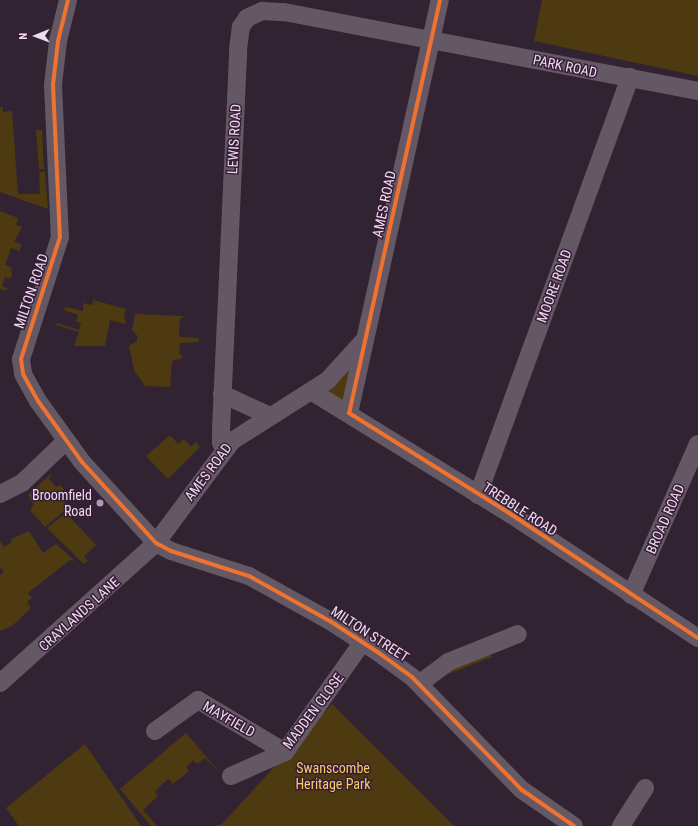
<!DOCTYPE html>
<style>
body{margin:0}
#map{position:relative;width:698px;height:826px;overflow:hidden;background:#312332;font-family:"Roboto Condensed",sans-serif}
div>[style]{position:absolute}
.green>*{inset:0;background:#4e3a11}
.minor>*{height:18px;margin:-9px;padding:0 9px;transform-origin:9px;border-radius:9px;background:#655865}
.cycleway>*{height:4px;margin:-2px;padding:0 2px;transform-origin:2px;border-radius:2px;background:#ef722f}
.dots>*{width:11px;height:11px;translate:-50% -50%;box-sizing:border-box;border:2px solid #371d38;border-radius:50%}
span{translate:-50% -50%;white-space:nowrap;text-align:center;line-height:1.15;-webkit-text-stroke:3px #371d38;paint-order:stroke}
.street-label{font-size:14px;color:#eddced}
.poi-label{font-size:14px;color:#eddced}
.right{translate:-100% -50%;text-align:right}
.park-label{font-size:14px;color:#facd61}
.north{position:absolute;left:16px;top:16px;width:40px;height:40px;-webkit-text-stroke:3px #371d38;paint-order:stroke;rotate:269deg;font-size:11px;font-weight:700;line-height:16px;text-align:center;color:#eddced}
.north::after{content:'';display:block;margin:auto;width:14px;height:18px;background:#eddced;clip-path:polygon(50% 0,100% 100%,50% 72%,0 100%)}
</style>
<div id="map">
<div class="green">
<div style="clip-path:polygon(542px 0,698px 0,698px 76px,534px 41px)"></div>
<div style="clip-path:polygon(0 107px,3px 107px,3px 112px,12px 111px,18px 194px,40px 194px,39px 172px,45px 172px,48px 209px,0 192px)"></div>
<div style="clip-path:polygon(36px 130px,42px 130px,44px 169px,39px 169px)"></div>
<div style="clip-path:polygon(0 211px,18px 218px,16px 225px,22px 227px,14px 242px,21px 244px,20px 251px,11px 248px,5px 265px,11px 267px,12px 274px,10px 279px,5px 277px,2px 286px,7px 288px,6px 291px,0 289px)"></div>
<div style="clip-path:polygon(93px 300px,126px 309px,124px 317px,126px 324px,110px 320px,105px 346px,74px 346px,79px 332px,56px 325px,57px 323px,79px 330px,81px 323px,76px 321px,78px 315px,64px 310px,65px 307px,83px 311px,83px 303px,92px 305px)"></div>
<div style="clip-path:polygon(135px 314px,184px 316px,180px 319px,179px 337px,199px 338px,199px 342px,180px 343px,179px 354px,183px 355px,182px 358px,172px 361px,170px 387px,145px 386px,134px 370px,129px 346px,137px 341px,137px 335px,132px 330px)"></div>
<div style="clip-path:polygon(354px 360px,346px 402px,327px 392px,327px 387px)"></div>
<div style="clip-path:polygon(170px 435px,178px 444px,184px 439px,191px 447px,196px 442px,200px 447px,168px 479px,146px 456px)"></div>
<div style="clip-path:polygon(52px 473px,49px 479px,56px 487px,60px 485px,64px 489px,61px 492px,64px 496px,62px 499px,69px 507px,45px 527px,30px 510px,34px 505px,28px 495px)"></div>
<div style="clip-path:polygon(66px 513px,96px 545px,84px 556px,88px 561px,84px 564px,47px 528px)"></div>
<div style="clip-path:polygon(29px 531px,43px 553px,56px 544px,75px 561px,70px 560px,28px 593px,32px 598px,27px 602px,31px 608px,12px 626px,0 631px,0 575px,4px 572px,0 567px,0 541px,4px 547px,12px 542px,11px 539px)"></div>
<div style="clip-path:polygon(489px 654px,492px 657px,446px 675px,446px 671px)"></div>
<div style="clip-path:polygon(332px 704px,454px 826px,213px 826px,222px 824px)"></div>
<div style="clip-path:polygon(186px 733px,221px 774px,205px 758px,197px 764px,193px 760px,186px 767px,189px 771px,173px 784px,169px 779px,161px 785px,155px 792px,158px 796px,143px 810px,157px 826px,151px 826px,120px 789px)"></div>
<div style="clip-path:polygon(85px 744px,141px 826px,19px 826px,6px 808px)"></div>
</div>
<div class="minor">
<div style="left:68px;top:0;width:42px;rotate:103.7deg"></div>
<div style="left:58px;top:41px;width:44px;rotate:96.5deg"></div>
<div style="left:53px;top:85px;width:152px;rotate:87.4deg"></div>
<div style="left:60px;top:237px;width:128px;rotate:107.7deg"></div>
<div style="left:21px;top:359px;width:15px;rotate:82deg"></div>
<div style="left:23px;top:374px;width:31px;rotate:61deg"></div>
<div style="left:38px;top:401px;width:75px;rotate:54.2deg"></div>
<div style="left:82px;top:462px;width:110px;rotate:47.6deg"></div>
<div style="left:156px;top:543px;width:17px;rotate:28deg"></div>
<div style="left:171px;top:551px;width:82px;rotate:17.8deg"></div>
<div style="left:249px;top:576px;width:93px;rotate:29.1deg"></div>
<div style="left:330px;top:621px;width:59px;rotate:33.1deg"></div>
<div style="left:379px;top:653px;width:41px;rotate:36deg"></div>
<div style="left:412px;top:677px;width:158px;rotate:45.8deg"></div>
<div style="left:522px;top:790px;width:63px;rotate:34.7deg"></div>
<div style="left:311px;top:391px;width:236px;rotate:31.7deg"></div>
<div style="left:512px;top:515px;width:223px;rotate:33.5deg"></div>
<div style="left:222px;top:394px;width:53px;rotate:24.6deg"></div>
<div style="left:349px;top:413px;width:423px;rotate:-77.6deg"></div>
<div style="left:225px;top:449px;width:7px;rotate:-124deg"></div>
<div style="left:221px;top:443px;width:13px;rotate:-90deg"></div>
<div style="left:221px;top:430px;width:380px;rotate:-87.4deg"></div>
<div style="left:238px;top:50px;width:23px;rotate:-83deg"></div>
<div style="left:241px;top:27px;width:11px;rotate:-56deg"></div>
<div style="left:247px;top:18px;width:17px;rotate:-25deg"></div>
<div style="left:262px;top:11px;width:22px;rotate:3deg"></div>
<div style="left:284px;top:12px;width:421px;rotate:10.8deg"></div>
<div style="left:0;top:494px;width:25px;rotate:-27deg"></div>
<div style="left:22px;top:483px;width:61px;rotate:-43.7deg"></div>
<div style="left:478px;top:495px;width:445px;rotate:-70deg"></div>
<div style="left:631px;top:595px;width:165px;rotate:-66.1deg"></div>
<div style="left:0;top:683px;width:210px;rotate:-41.9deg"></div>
<div style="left:156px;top:543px;width:127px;rotate:-53.3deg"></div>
<div style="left:232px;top:441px;width:114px;rotate:-32.4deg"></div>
<div style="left:328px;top:380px;width:55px;rotate:-47.9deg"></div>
<div style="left:419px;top:684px;width:36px;rotate:-37deg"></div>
<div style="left:448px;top:662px;width:75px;rotate:-21.8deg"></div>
<div style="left:155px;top:731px;width:53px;rotate:-35.8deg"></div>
<div style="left:198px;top:700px;width:101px;rotate:30.9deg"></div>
<div style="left:231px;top:776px;width:59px;rotate:-24deg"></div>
<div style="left:285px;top:752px;width:133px;rotate:-54.8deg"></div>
<div style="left:621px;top:826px;width:45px;rotate:-57.7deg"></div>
</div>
<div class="cycleway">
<div style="left:68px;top:0;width:42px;rotate:103.7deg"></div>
<div style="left:58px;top:41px;width:44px;rotate:96.5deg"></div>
<div style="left:53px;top:85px;width:152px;rotate:87.4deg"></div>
<div style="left:60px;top:237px;width:128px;rotate:107.7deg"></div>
<div style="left:21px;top:359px;width:15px;rotate:82deg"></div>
<div style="left:23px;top:374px;width:31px;rotate:61deg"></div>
<div style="left:38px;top:401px;width:75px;rotate:54.2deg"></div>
<div style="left:82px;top:462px;width:110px;rotate:47.6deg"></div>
<div style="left:156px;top:543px;width:17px;rotate:28deg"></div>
<div style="left:171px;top:551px;width:82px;rotate:17.8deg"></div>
<div style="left:249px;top:576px;width:93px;rotate:29.1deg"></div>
<div style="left:330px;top:621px;width:59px;rotate:33.1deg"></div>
<div style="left:379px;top:653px;width:41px;rotate:36deg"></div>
<div style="left:412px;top:677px;width:158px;rotate:45.8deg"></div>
<div style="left:522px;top:790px;width:63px;rotate:34.7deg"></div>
<div style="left:440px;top:0;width:423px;rotate:102.4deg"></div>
<div style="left:349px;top:413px;width:192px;rotate:32deg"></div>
<div style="left:512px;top:515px;width:223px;rotate:33.5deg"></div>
</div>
<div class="dots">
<div style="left:100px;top:503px;background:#ab9bac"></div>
</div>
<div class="street-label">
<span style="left:565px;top:66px;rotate:12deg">PARK ROAD</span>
<span style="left:234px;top:139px;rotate:-87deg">LEWIS ROAD</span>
<span style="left:384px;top:204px;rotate:-78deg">AMES ROAD</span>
<span style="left:554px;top:286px;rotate:-70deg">MOORE ROAD</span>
<span style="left:31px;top:291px;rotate:-71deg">MILTON ROAD</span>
<span style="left:208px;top:472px;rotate:-53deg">AMES ROAD</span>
<span style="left:520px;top:509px;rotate:33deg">TREBBLE ROAD</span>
<span style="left:665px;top:519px;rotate:-66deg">BROAD ROAD</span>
<span style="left:79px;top:614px;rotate:-42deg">CRAYLANDS LANE</span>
<span style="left:370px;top:634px;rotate:33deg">MILTON STREET</span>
<span style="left:313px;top:711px;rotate:-53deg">MADDEN CLOSE</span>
<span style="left:229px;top:719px;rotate:30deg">MAYFIELD</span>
</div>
<div class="poi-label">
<span class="right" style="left:92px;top:503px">Broomfield<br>Road</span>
</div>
<div class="park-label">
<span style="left:333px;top:776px">Swanscombe<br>Heritage Park</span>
</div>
<div class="north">N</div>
</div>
